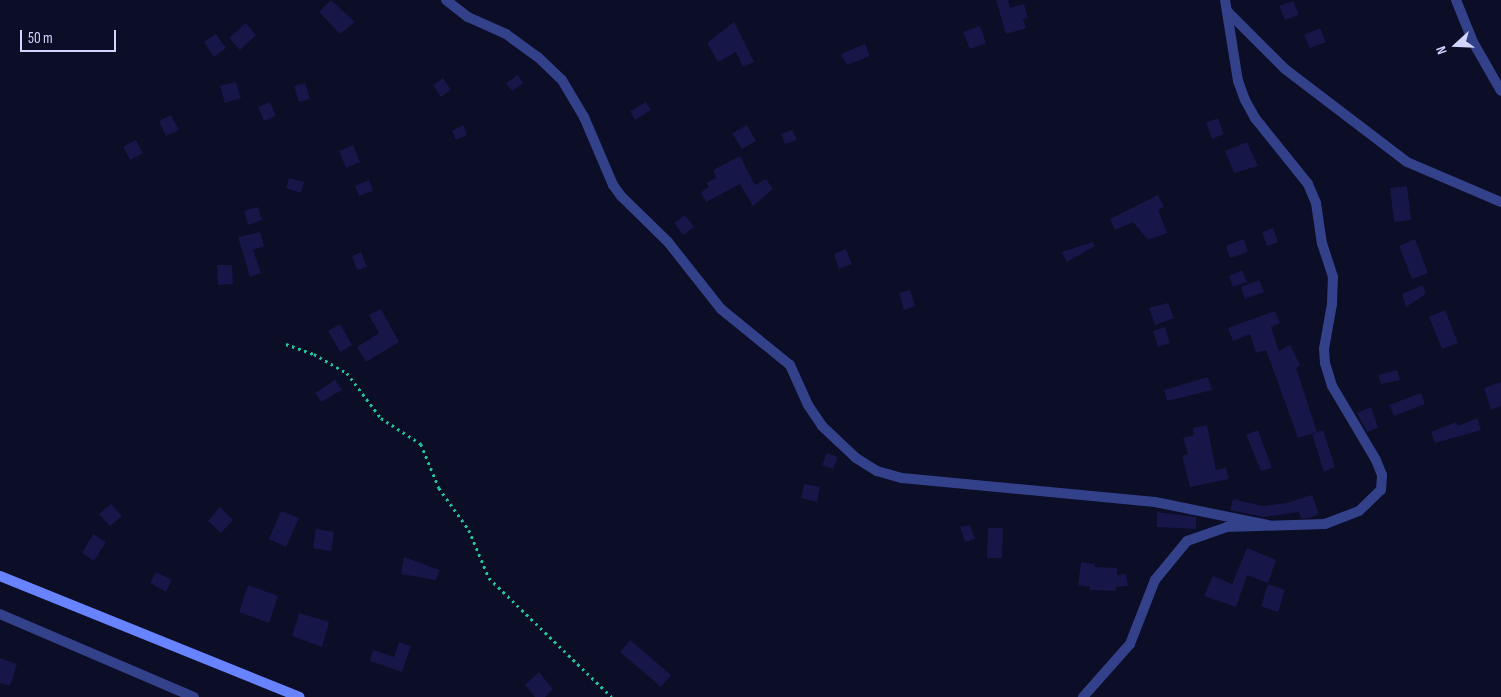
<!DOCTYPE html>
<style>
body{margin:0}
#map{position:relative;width:1501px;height:697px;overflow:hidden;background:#0c0d26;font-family:"Sofia Sans Condensed",sans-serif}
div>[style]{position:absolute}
.building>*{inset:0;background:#161649}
.path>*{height:2.5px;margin-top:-1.25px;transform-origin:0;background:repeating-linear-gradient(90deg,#21c398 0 2.5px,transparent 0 6.5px)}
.street>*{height:10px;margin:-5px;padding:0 5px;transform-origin:5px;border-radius:5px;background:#32418a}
.secondary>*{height:10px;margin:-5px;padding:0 5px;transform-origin:5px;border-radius:5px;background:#6883ff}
span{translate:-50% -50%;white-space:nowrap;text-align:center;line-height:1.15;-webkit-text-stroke:4.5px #0c0d26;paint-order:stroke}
.north{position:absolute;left:1431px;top:20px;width:50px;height:50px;-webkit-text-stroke:4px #0c0d26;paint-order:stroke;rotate:250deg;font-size:14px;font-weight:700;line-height:20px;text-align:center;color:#d1d5ff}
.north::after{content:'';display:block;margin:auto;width:18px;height:22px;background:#d1d5ff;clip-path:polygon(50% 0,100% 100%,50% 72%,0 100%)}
.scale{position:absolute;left:20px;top:30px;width:96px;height:22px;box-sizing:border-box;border:2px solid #d1d5ff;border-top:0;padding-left:6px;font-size:15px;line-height:18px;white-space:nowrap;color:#d1d5ff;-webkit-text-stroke:4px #0c0d26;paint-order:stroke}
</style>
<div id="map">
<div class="building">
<div style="clip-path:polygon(331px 0,355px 22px,340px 34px,319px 12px)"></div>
<div style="clip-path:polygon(996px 0,1008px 0,1010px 8px,1024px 4px,1028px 18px,1023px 19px,1026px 28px,1006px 34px)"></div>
<div style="clip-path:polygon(1293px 1px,1299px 15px,1285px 20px,1279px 6px)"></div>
<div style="clip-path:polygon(734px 22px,754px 62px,743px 67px,736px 52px,718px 62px,707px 43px)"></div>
<div style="clip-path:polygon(246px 23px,256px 35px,240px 50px,229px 38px)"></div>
<div style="clip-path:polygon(980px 26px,986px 43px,970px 49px,963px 32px)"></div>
<div style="clip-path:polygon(1320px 28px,1326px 42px,1310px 48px,1304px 35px)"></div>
<div style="clip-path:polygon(216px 34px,226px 48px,214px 57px,204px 42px)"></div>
<div style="clip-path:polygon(865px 44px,870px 56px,847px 65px,841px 54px)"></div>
<div style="clip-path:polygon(518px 75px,523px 83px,512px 91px,506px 83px)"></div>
<div style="clip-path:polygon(443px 78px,451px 90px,441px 97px,433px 85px)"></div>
<div style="clip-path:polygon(236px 82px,241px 98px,225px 103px,220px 86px)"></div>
<div style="clip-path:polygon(305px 83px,310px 99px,299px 102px,294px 86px)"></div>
<div style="clip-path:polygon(270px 102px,276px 116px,264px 121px,258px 107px)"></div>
<div style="clip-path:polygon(646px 102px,651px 110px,635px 120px,630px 111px)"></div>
<div style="clip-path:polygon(171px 115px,179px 130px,166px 136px,159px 121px)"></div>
<div style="clip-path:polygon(1218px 118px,1224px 134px,1212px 139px,1206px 123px)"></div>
<div style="clip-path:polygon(463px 125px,467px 135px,456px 140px,452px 131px)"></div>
<div style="clip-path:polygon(747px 125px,756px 141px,742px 149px,732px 133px)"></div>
<div style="clip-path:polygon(792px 130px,797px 140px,785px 144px,781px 134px)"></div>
<div style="clip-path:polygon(136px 140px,143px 153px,130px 160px,123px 147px)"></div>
<div style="clip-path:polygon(1247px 142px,1258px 166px,1234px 173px,1225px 151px)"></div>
<div style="clip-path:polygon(353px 145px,360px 162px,346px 168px,339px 151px)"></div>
<div style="clip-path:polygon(740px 156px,755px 185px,766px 179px,773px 189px,753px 206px,740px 184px,706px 202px,701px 192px,709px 187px,706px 183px,716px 178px,713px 170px)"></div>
<div style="clip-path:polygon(289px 178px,304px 182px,301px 193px,286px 188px)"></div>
<div style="clip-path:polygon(369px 180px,373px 191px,359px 196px,355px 186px)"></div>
<div style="clip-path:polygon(1407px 186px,1411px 220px,1394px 222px,1390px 188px)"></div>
<div style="clip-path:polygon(1158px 195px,1164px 207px,1158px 210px,1167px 233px,1148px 240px,1133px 222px,1115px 230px,1110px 219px)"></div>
<div style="clip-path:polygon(258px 207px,262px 220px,248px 225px,244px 211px)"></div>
<div style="clip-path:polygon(685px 215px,694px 227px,683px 235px,674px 223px)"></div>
<div style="clip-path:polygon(1273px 228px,1278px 242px,1267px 246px,1262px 232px)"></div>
<div style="clip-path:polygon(260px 232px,264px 246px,253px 250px,261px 273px,250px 277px,238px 237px)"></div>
<div style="clip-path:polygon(1244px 239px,1248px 252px,1230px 258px,1226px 246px)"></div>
<div style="clip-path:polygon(1415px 239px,1428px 273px,1412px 279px,1399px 246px)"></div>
<div style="clip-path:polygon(1093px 242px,1095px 246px,1067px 262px,1061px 252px)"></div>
<div style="clip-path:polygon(846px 249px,852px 264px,839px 269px,834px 254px)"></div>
<div style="clip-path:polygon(361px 252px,367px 267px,357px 270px,352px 256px)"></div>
<div style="clip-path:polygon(217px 265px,232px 265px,233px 284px,218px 285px)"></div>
<div style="clip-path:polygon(1242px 270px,1247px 282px,1233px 287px,1229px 276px)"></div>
<div style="clip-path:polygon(1259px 280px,1264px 292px,1245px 299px,1241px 287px)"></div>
<div style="clip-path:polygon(1423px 285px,1426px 294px,1406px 307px,1402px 294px)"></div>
<div style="clip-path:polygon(910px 290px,915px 306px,904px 310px,899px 293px)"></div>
<div style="clip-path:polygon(1168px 303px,1174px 318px,1155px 325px,1149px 308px)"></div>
<div style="clip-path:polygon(381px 309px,399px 342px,366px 362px,357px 347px,379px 333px,369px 315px)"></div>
<div style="clip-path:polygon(1445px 310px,1458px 343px,1442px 349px,1429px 317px)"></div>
<div style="clip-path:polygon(1275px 311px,1280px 323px,1271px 327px,1279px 351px,1290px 345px,1300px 365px,1296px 368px,1317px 432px,1298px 438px,1266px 350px,1256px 353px,1250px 334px,1233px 341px,1228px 328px)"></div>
<div style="clip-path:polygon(340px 324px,352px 345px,340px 352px,328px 331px)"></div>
<div style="clip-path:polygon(1165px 327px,1170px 343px,1158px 347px,1153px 331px)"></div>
<div style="clip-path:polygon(1397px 370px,1400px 380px,1381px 384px,1378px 375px)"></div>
<div style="clip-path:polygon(1208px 377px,1212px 390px,1167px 401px,1164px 390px)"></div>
<div style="clip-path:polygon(335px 380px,342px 390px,321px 402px,315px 393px)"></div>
<div style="clip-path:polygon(1501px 382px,1501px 406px,1491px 410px,1484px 388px)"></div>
<div style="clip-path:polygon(1421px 393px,1425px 404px,1394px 416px,1389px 405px)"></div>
<div style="clip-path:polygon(1371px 407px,1378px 428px,1367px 432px,1357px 413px)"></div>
<div style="clip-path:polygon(1477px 418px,1481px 430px,1435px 443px,1431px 432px,1456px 422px,1458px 426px)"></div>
<div style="clip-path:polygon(1207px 425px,1216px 470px,1226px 468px,1229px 479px,1190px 487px,1182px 456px,1188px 454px,1183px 438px,1194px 435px,1193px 428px)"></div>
<div style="clip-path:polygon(1258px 430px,1272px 468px,1261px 471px,1246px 435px)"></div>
<div style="clip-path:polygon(1323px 430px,1335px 467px,1324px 472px,1312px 434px)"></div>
<div style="clip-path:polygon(827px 453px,838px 457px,833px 469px,822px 465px)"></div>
<div style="clip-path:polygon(804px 484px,820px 487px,817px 502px,801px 498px)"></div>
<div style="clip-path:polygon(1312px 495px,1319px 514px,1308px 518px,1301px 518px,1299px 512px,1264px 517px,1230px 510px,1233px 499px,1262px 506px,1287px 503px)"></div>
<div style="clip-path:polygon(111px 504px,122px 516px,110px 526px,99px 514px)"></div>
<div style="clip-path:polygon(220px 507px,233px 520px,221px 533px,208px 521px)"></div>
<div style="clip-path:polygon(281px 511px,299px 518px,286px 547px,269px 539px)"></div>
<div style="clip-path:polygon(1157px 512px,1196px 517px,1196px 529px,1157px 527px)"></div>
<div style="clip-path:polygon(970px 525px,975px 539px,965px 542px,960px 527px)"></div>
<div style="clip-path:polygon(988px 528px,1003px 528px,1002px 558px,987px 558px)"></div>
<div style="clip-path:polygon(316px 529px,334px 532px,331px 551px,313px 548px)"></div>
<div style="clip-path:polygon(93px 534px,106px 542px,94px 561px,82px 553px)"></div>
<div style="clip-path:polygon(1247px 548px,1276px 560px,1268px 583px,1247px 575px,1236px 607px,1204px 596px,1213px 576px,1232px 584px)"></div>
<div style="clip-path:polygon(404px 557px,440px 570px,436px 580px,401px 574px)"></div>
<div style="clip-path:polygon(1081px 562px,1094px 564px,1095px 567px,1117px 568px,1117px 575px,1126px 574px,1128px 586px,1116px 587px,1116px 591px,1090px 590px,1090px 587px,1078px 585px)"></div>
<div style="clip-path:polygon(156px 572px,172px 580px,166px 592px,150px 583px)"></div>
<div style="clip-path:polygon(1268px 584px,1285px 590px,1278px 612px,1261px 606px)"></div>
<div style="clip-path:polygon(248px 585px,278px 596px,269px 623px,239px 612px)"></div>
<div style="clip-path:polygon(299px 613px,329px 622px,322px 647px,292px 636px)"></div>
<div style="clip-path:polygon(630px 640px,671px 675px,661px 687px,620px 652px)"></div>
<div style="clip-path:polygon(399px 642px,411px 646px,402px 672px,370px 661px,373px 650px,394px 657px)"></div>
<div style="clip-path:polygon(0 658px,17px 664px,10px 686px,0 683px)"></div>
<div style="clip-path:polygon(539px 672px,553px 689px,545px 697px,535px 697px,525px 685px)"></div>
</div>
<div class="path">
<div style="left:286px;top:344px;width:30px;rotate:20deg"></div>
<div style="left:314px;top:354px;width:38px;rotate:30deg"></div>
<div style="left:347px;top:373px;width:56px;rotate:52.9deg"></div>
<div style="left:381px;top:418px;width:48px;rotate:33deg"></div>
<div style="left:421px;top:444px;width:48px;rotate:67.8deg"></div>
<div style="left:439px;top:488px;width:52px;rotate:54.5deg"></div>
<div style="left:469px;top:530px;width:52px;rotate:67.4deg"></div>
<div style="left:489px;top:578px;width:171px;rotate:44.1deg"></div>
</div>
<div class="street">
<div style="left:446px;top:0;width:28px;rotate:38deg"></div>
<div style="left:468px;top:17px;width:42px;rotate:24.1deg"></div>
<div style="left:506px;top:34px;width:39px;rotate:36deg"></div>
<div style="left:538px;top:57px;width:33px;rotate:44deg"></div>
<div style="left:562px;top:80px;width:43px;rotate:59.3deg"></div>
<div style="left:584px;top:117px;width:74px;rotate:66.9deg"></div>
<div style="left:613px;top:185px;width:14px;rotate:54deg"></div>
<div style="left:621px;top:196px;width:66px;rotate:44.4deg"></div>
<div style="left:668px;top:242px;width:85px;rotate:51.7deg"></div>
<div style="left:721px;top:309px;width:89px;rotate:39.1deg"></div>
<div style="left:790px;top:365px;width:44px;rotate:65.8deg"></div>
<div style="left:808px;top:405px;width:25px;rotate:56deg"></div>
<div style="left:822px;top:426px;width:47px;rotate:43.3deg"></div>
<div style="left:856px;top:458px;width:25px;rotate:32deg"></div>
<div style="left:877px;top:471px;width:26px;rotate:16deg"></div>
<div style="left:902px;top:478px;width:254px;rotate:5.4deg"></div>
<div style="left:1155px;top:502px;width:115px;rotate:11.5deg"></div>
<div style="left:1456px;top:0;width:45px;rotate:68deg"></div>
<div style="left:1473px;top:42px;width:56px;rotate:60.3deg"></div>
<div style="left:1227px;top:11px;width:82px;rotate:45deg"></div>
<div style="left:1285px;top:69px;width:153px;rotate:37.3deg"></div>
<div style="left:1407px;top:162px;width:102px;rotate:23.1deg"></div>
<div style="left:0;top:614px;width:211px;rotate:23.2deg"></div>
<div style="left:1083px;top:697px;width:71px;rotate:-48.4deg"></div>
<div style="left:1130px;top:644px;width:69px;rotate:-68.7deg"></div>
<div style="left:1155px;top:580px;width:50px;rotate:-50.6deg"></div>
<div style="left:1187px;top:541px;width:42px;rotate:-19.3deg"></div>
<div style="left:1227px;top:527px;width:98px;rotate:-1.8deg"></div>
<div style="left:1325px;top:524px;width:36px;rotate:-21deg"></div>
<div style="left:1359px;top:511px;width:30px;rotate:-44deg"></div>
<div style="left:1381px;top:490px;width:15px;rotate:-86deg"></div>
<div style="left:1382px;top:475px;width:16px;rotate:-112deg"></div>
<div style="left:1376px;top:460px;width:86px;rotate:-120.7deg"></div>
<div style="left:1332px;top:386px;width:24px;rotate:-107deg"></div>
<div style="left:1325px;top:363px;width:14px;rotate:-94deg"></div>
<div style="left:1324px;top:349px;width:46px;rotate:-79.9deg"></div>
<div style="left:1332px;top:304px;width:27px;rotate:-88deg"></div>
<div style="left:1333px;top:277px;width:35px;rotate:-108deg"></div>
<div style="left:1322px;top:244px;width:41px;rotate:-98.3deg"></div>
<div style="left:1316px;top:203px;width:21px;rotate:-113deg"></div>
<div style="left:1308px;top:184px;width:85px;rotate:-128.8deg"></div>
<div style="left:1255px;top:118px;width:21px;rotate:-119deg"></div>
<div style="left:1245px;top:100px;width:20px;rotate:-110deg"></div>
<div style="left:1238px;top:81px;width:82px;rotate:-99.1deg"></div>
</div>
<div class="secondary">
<div style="left:0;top:576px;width:323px;rotate:22deg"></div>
</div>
<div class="north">N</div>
<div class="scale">50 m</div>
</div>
